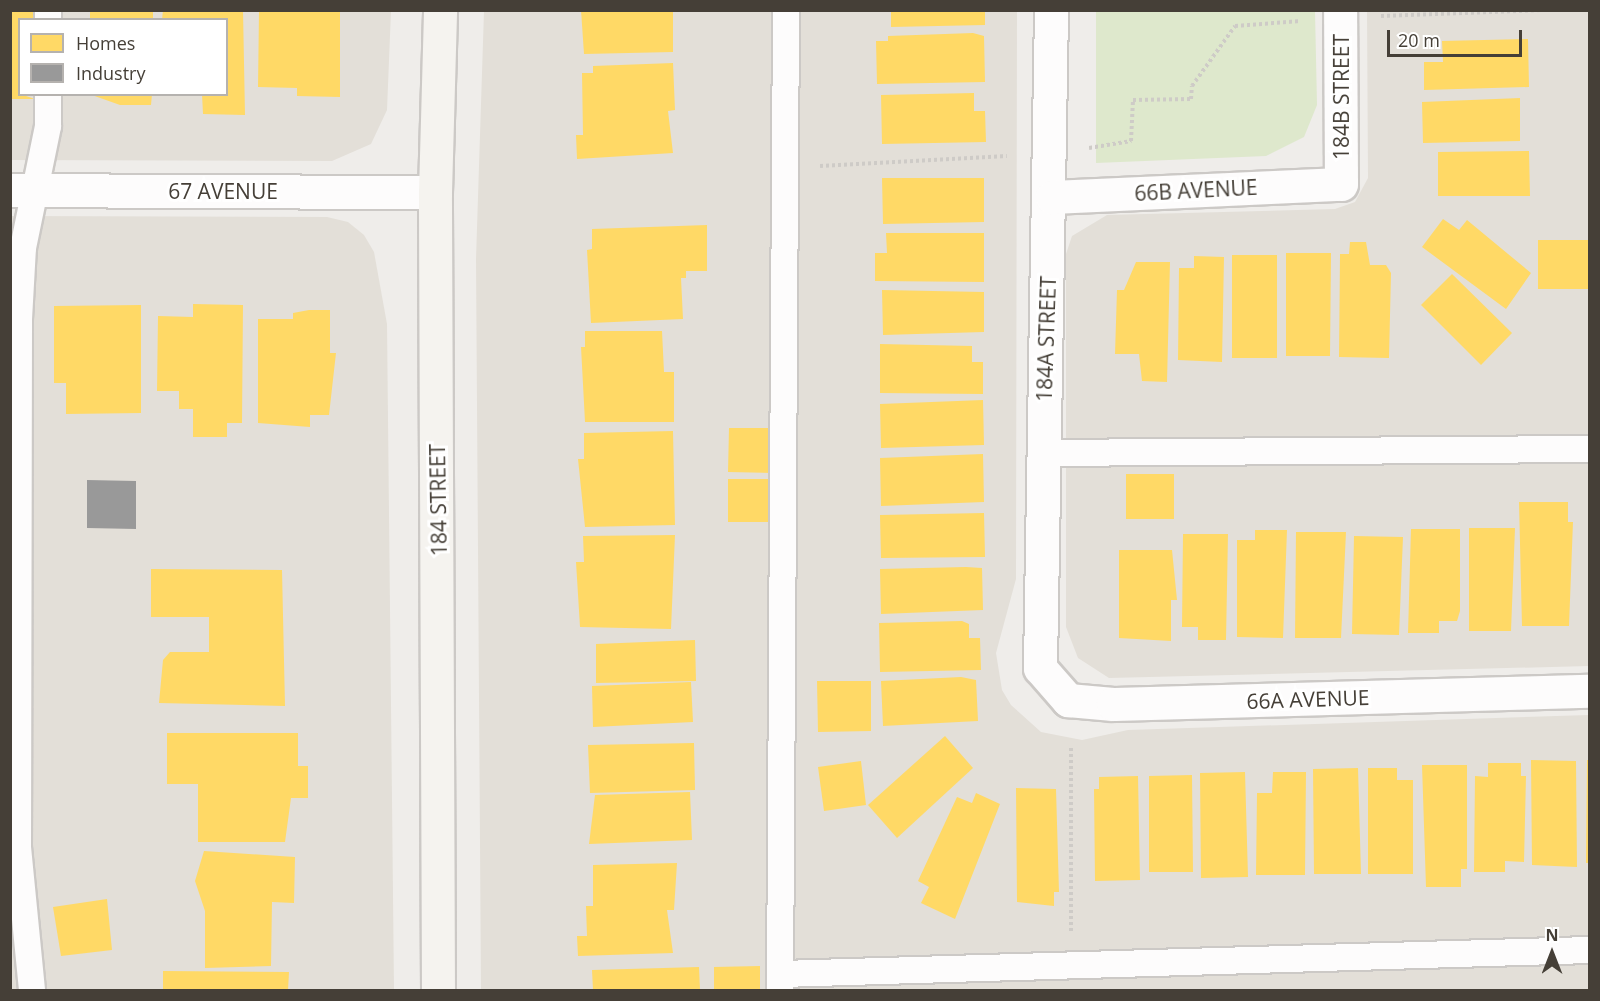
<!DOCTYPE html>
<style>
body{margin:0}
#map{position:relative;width:1600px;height:1001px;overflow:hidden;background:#efedea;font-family:"Open Sans",sans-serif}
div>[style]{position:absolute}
.residential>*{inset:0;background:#e3dfd8}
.green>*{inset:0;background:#dee8cc}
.homes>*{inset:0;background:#ffd966}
.industry>*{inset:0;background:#999}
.path>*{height:4px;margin-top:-2px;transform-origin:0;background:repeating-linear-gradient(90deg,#cecbc7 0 3px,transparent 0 6px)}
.roads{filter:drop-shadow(2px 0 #ccc9c6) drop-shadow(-2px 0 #ccc9c6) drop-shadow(0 2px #ccc9c6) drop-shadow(0 -2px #ccc9c6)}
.lane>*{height:26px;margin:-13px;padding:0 13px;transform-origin:13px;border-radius:13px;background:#fdfcfc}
.street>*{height:33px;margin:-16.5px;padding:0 16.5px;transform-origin:16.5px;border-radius:16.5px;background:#fdfcfc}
.secondary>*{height:33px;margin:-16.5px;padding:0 16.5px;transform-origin:16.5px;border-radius:16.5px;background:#f5f3ef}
span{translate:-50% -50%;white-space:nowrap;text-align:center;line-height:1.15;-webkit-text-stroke:6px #fff;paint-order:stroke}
.street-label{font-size:21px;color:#453f37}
.frame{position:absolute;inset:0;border:12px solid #453f37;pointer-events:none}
.legend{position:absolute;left:18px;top:18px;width:210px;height:78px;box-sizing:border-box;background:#fff;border:2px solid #b5b2af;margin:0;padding:8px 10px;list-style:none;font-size:18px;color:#453f37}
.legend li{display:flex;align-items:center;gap:12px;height:30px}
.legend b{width:30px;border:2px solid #b5b2af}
.north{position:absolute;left:1522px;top:923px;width:60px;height:60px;-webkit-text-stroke:4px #fff;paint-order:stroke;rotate:0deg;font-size:16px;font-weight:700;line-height:24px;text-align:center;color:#453f37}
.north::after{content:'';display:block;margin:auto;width:21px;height:27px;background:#453f37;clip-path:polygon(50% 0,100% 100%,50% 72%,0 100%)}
.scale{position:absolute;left:1387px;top:30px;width:135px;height:27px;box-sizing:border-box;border:3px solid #453f37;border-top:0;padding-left:8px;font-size:18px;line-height:21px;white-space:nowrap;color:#453f37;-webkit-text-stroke:4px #fff;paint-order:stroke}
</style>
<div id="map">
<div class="residential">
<div style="clip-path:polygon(evenodd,11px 11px,391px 11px,387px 110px,371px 144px,332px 161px,11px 160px,11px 11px,20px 20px,226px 20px,226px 94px,20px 94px,20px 20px)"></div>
<div style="clip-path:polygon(484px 11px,1017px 11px,1016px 579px,996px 653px,1002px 690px,1011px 705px,1041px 732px,1082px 740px,1128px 730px,1589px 715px,1589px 990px,481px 990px,476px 259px)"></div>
<div style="clip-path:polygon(1367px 11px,1589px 11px,1589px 666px,1109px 678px,1078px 658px,1066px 627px,1066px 254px,1072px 236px,1107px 215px,1335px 209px,1355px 202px,1368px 178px)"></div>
<div style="clip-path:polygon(11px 216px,327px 217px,348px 222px,364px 235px,374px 252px,387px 324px,394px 990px,11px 990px)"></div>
</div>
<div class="green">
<div style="clip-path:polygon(1096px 11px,1315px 11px,1317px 105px,1304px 137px,1266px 156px,1096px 163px)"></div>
</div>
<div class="homes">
<div style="clip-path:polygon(10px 10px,33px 10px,34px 20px,20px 20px,20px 94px,35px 99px,10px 99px)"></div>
<div style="clip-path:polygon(90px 10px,153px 10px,153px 20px,90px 20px)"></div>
<div style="clip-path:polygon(163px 10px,243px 10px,245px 115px,203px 114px,202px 94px,226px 94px,226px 20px,162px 20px)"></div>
<div style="clip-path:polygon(259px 10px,340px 10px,340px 97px,297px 96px,297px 88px,258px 87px)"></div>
<div style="clip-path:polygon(581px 10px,673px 10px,673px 52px,584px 54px)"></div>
<div style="clip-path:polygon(891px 10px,985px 10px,985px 25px,891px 27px)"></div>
<div style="clip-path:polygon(973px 33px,984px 36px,985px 82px,877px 84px,876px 41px,888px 41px,888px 36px)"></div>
<div style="clip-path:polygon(1528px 39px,1529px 87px,1424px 90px,1424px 62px,1443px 62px,1442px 41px)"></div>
<div style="clip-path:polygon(673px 63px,675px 110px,668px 111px,673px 153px,577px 159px,576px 135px,583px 135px,582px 73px,593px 73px,593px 66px)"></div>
<div style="clip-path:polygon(974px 93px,974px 111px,985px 111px,986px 142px,882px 144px,881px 95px)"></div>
<div style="clip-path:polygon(89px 94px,152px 94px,151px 105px,120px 105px)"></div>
<div style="clip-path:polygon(1520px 98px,1520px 141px,1423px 143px,1422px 102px)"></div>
<div style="clip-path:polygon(1529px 151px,1530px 196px,1438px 196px,1438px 152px)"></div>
<div style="clip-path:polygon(882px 178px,984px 178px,984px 222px,883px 224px)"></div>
<div style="clip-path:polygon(1443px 219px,1459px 230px,1467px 220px,1531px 273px,1506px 309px,1422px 247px)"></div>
<div style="clip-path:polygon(707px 225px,707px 271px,686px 271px,686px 278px,681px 278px,683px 319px,591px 323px,587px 250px,592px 249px,592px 229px)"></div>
<div style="clip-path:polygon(886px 233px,984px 233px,984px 282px,875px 281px,875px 253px,887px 253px)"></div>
<div style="clip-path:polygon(1538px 240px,1589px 240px,1589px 289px,1538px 289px)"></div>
<div style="clip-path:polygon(1350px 242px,1366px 242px,1370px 265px,1386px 265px,1391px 273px,1389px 358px,1339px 357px,1340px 254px,1349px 254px)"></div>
<div style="clip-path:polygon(1286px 253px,1331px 253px,1330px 356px,1286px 356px)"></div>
<div style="clip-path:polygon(1232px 255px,1277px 255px,1277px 358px,1232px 358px)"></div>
<div style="clip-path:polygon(1194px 256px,1224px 257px,1222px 362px,1178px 360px,1179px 268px,1194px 268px)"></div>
<div style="clip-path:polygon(1136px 262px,1170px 262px,1167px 382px,1142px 381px,1139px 354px,1115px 354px,1117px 290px,1124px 290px)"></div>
<div style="clip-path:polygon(1452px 274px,1512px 333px,1481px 365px,1421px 305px)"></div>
<div style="clip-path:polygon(882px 290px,984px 292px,984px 332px,883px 335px)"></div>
<div style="clip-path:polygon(193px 304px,243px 305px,242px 423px,227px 423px,227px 437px,193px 437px,193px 409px,179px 409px,179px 391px,157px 391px,158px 316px,193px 317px)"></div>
<div style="clip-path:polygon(141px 305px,141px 413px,66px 414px,66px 383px,54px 383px,54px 306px)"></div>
<div style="clip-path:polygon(309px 310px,330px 310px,330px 353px,336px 353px,329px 415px,310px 415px,310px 427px,258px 423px,258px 319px,293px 319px,293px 313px)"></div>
<div style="clip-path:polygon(585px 331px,662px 331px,664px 372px,674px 372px,674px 422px,585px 422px,581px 347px,585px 347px)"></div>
<div style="clip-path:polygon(880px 344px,972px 346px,972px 362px,983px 362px,983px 394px,880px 393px)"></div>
<div style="clip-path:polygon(983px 400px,984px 445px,881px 448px,880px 404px)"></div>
<div style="clip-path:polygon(729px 428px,773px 428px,772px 473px,728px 472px)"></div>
<div style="clip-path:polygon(673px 431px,675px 525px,585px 527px,578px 459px,584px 459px,584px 433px)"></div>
<div style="clip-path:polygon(983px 454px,984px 502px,881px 506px,880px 458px)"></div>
<div style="clip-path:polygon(1126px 474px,1174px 474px,1174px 519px,1126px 519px)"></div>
<div style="clip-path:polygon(728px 479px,771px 479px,771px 522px,728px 522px)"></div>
<div style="clip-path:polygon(1519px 502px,1568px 502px,1568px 522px,1573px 522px,1569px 626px,1522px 626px)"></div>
<div style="clip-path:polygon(984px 513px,985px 557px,881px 558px,880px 515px)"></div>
<div style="clip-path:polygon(1469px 528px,1515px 528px,1511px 631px,1469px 631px)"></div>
<div style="clip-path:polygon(1411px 529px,1460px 529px,1460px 611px,1457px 621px,1439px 621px,1439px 633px,1408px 633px)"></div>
<div style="clip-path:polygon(1255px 530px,1287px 530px,1283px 638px,1237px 637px,1237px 540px,1255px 540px)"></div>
<div style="clip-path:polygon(1296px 532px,1346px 532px,1341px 638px,1295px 638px)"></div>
<div style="clip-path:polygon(1183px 534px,1228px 534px,1226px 640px,1198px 640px,1198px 627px,1182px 627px)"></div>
<div style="clip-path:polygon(675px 535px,671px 629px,580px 627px,576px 562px,584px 562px,583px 536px)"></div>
<div style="clip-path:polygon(1354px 536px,1403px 537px,1399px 635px,1352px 634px)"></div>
<div style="clip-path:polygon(1119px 550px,1172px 550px,1177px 600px,1171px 600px,1171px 641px,1119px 638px)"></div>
<div style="clip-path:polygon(966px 567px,982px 568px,983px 610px,881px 614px,880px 569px)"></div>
<div style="clip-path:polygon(151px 569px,282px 570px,285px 706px,159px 703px,163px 660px,170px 652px,209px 652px,209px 617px,151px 617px)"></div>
<div style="clip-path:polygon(962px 621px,969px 624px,969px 638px,980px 638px,981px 670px,880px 672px,879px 623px)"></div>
<div style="clip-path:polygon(695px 640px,696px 681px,596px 683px,596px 644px)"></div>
<div style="clip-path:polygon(961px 677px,976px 680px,978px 721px,883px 726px,881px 681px)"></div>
<div style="clip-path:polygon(817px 681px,871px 681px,871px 731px,818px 732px)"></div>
<div style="clip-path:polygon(691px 682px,693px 722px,593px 727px,592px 686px)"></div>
<div style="clip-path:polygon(167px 733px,298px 733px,298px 766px,308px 766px,308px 798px,291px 798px,285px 842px,198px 842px,198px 784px,167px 784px)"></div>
<div style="clip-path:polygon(945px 736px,973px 768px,897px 838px,868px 805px)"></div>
<div style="clip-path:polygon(694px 743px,695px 790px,590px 793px,588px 745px)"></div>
<div style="clip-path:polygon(1531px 760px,1576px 761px,1577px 867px,1532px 865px)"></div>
<div style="clip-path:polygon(1587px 760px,1590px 760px,1590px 863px,1586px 863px)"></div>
<div style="clip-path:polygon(861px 761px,866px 805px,824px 811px,818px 767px)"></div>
<div style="clip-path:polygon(1488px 763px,1521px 763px,1521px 776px,1526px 776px,1524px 862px,1505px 861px,1505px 872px,1474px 872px,1475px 776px,1488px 777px)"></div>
<div style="clip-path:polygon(1422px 765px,1467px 765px,1467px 869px,1461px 869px,1461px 887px,1426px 887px)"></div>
<div style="clip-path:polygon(1358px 768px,1361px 874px,1314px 874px,1313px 769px)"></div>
<div style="clip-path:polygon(1368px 768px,1397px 768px,1397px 780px,1413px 780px,1413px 874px,1368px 874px)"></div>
<div style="clip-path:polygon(1245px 772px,1248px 877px,1201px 878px,1200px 773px)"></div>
<div style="clip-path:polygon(1273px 772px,1306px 772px,1305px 875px,1256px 875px,1257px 793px,1272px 793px)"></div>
<div style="clip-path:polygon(1192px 775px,1193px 872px,1149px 872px,1149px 776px)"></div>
<div style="clip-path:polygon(1138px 776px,1140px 880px,1095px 881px,1094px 789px,1099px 789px,1099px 777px)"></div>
<div style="clip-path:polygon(1016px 788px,1056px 789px,1059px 892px,1054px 892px,1054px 906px,1017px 902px)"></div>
<div style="clip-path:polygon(690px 792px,692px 840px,589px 844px,595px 795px)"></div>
<div style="clip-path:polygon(976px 793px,1000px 804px,955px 919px,921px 903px,929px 887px,918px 881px,957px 797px,972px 803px)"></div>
<div style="clip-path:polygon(204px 851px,295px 857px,294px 903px,272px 902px,271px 966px,205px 968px,205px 911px,195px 881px)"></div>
<div style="clip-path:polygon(677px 863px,674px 910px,667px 910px,673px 953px,578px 956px,577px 936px,587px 936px,586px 906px,593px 906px,593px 865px)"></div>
<div style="clip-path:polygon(107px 899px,112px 950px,61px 956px,53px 907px)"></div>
<div style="clip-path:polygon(760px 966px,760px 990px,714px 990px,714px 967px)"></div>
<div style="clip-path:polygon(699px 967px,700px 990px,593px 990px,592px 970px)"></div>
<div style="clip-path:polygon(163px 971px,289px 972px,288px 990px,163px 990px)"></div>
</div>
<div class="industry">
<div style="clip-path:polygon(87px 480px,136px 481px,136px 529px,87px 528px)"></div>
</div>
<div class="path">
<div style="left:1381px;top:16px;width:161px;rotate:-2.1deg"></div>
<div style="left:1089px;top:148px;width:43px;rotate:-9.5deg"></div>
<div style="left:1131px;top:141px;width:41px;rotate:-87.2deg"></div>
<div style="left:1133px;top:100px;width:58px;rotate:-1deg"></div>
<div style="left:1191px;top:99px;width:13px;rotate:-86deg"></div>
<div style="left:1192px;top:86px;width:74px;rotate:-54.4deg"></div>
<div style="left:1235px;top:26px;width:66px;rotate:-4.3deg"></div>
<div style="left:820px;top:166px;width:187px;rotate:-3.1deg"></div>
<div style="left:1071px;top:931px;width:183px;rotate:-90deg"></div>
</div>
<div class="roads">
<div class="lane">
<div style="left:48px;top:10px;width:10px;rotate:90deg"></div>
<div style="left:1041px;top:453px;width:549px;rotate:-0.42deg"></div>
<div style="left:781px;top:974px;width:809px;rotate:-1.7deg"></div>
<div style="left:32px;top:990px;width:143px;rotate:-95.6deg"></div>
<div style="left:18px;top:848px;width:529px;rotate:-89.89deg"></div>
<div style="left:19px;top:319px;width:71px;rotate:-86.8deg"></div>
<div style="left:23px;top:248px;width:125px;rotate:-78.4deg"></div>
<div style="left:48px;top:126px;width:32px;rotate:-90deg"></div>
<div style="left:780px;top:990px;width:980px;rotate:-89.65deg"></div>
</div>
<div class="street">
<div style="left:1051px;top:10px;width:658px;rotate:90.96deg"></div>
<div style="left:1040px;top:668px;width:43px;rotate:48.8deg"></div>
<div style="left:1068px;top:700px;width:45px;rotate:5.1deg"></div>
<div style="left:1113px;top:704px;width:477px;rotate:-1.6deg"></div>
<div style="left:10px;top:190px;width:425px;rotate:0.3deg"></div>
<div style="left:1052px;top:197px;width:289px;rotate:-2.6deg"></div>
<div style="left:1341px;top:184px;width:174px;rotate:-90.3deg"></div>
</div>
<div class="secondary">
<div style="left:438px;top:990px;width:798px;rotate:-90.22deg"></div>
<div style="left:435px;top:192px;width:182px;rotate:-88.4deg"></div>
</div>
</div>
<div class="street-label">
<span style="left:1341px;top:97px;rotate:-90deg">184B STREET</span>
<span style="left:1196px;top:190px;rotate:-3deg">66B AVENUE</span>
<span style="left:223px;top:191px">67 AVENUE</span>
<span style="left:1046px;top:339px;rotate:-88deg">184A STREET</span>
<span style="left:438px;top:500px;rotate:-91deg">184 STREET</span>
<span style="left:1308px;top:699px;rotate:-2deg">66A AVENUE</span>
</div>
<div class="frame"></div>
<ul class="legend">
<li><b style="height:16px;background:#ffd966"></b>Homes</li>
<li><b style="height:16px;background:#999"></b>Industry</li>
</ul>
<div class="north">N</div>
<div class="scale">20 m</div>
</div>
